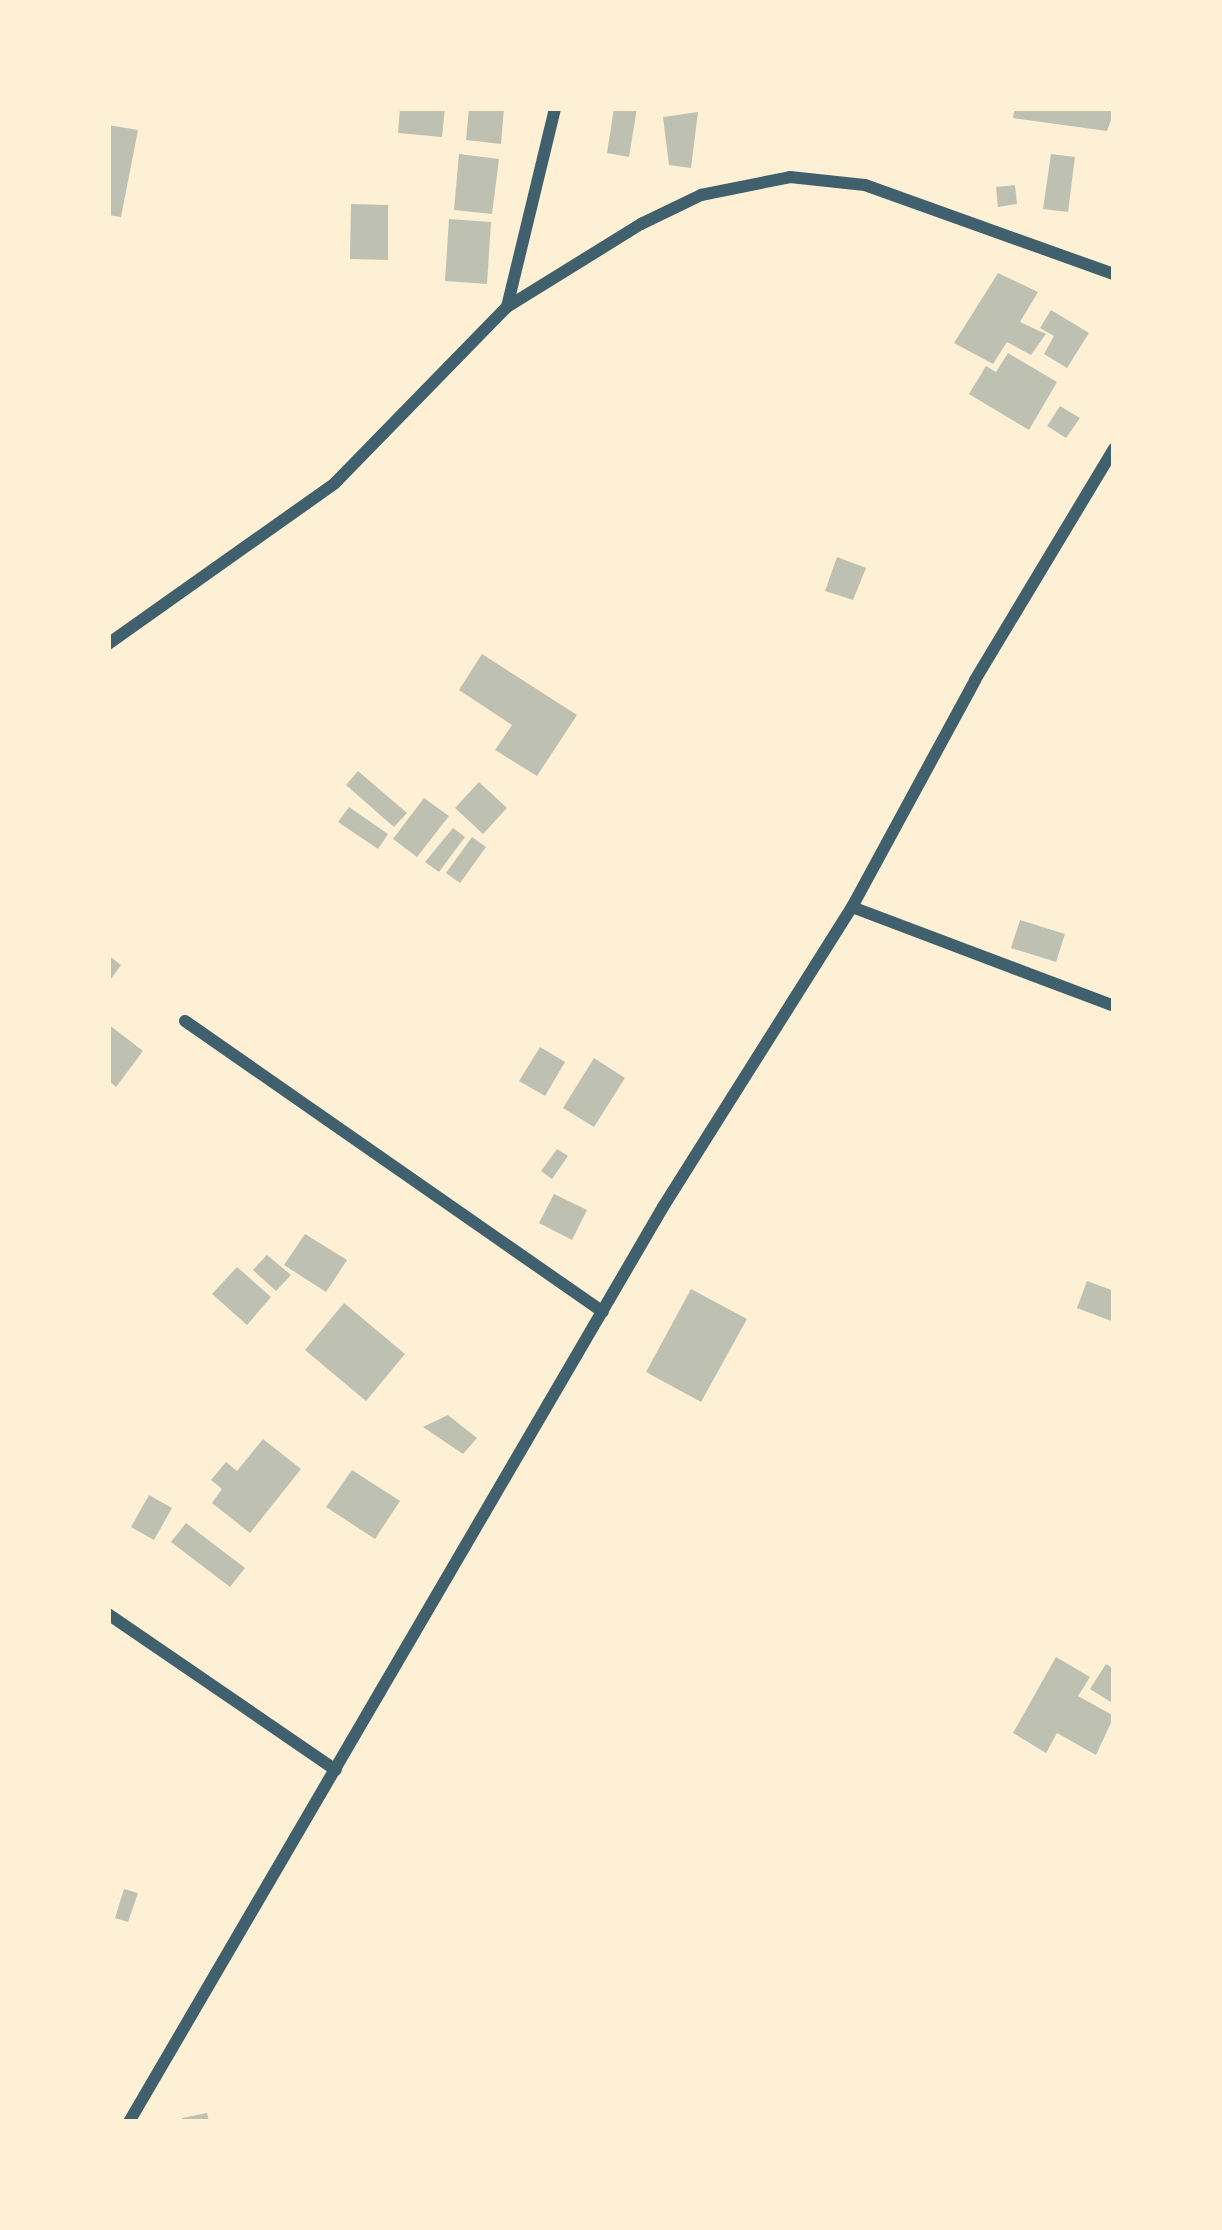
<!DOCTYPE html>
<style>
body{margin:0}
#map{position:relative;width:1222px;height:2230px;overflow:hidden;background:#fdf0d5;font-family:"Asap Condensed",sans-serif}
div>[style]{position:absolute}
.building>*{inset:0;background:#bec0b2}
.minor>*{height:12px;margin:-6px;padding:0 6px;transform-origin:6px;border-radius:6px;background:#3f606c}
span{translate:-50% -50%;white-space:nowrap;text-align:center;line-height:1.15;-webkit-text-stroke:9px #fdf0d5;paint-order:stroke}
.frame{position:absolute;inset:0;border:111px solid #fdf0d5;pointer-events:none}
</style>
<div id="map">
<div class="building">
<div style="clip-path:polygon(400px 108px,445px 108px,442px 137px,398px 133px)"></div>
<div style="clip-path:polygon(469px 108px,504px 108px,501px 144px,466px 140px)"></div>
<div style="clip-path:polygon(614px 108px,637px 108px,629px 157px,607px 153px)"></div>
<div style="clip-path:polygon(1015px 108px,1114px 108px,1114px 112px,1107px 131px,1013px 118px)"></div>
<div style="clip-path:polygon(698px 112px,691px 168px,669px 165px,663px 117px)"></div>
<div style="clip-path:polygon(108px 125px,138px 130px,121px 217px,108px 215px)"></div>
<div style="clip-path:polygon(459px 154px,499px 159px,492px 214px,454px 210px)"></div>
<div style="clip-path:polygon(1051px 154px,1075px 157px,1068px 212px,1043px 209px)"></div>
<div style="clip-path:polygon(1015px 185px,1017px 204px,998px 207px,996px 187px)"></div>
<div style="clip-path:polygon(351px 204px,388px 205px,388px 260px,350px 259px)"></div>
<div style="clip-path:polygon(449px 219px,491px 222px,487px 284px,445px 281px)"></div>
<div style="clip-path:polygon(998px 273px,1038px 292px,1020px 322px,1046px 334px,1031px 355px,1007px 342px,993px 364px,954px 343px)"></div>
<div style="clip-path:polygon(1051px 310px,1089px 333px,1067px 368px,1044px 354px,1054px 336px,1040px 328px)"></div>
<div style="clip-path:polygon(1008px 353px,1057px 382px,1029px 430px,969px 394px,986px 366px,996px 372px)"></div>
<div style="clip-path:polygon(1060px 406px,1080px 418px,1066px 438px,1047px 426px)"></div>
<div style="clip-path:polygon(837px 557px,866px 568px,853px 600px,825px 591px)"></div>
<div style="clip-path:polygon(482px 654px,577px 715px,537px 776px,495px 750px,512px 725px,459px 690px)"></div>
<div style="clip-path:polygon(358px 771px,407px 813px,394px 827px,346px 785px)"></div>
<div style="clip-path:polygon(479px 782px,507px 808px,483px 834px,455px 808px)"></div>
<div style="clip-path:polygon(424px 798px,449px 816px,417px 857px,393px 839px)"></div>
<div style="clip-path:polygon(349px 807px,388px 834px,378px 849px,338px 822px)"></div>
<div style="clip-path:polygon(453px 828px,465px 837px,439px 872px,425px 862px)"></div>
<div style="clip-path:polygon(472px 837px,486px 847px,460px 883px,446px 873px)"></div>
<div style="clip-path:polygon(1020px 920px,1065px 934px,1056px 962px,1011px 948px)"></div>
<div style="clip-path:polygon(108px 955px,121px 965px,108px 983px)"></div>
<div style="clip-path:polygon(108px 1024px,143px 1051px,116px 1087px,108px 1080px)"></div>
<div style="clip-path:polygon(540px 1047px,565px 1062px,545px 1096px,519px 1081px)"></div>
<div style="clip-path:polygon(594px 1058px,625px 1078px,594px 1127px,563px 1108px)"></div>
<div style="clip-path:polygon(557px 1149px,568px 1156px,552px 1179px,541px 1171px)"></div>
<div style="clip-path:polygon(554px 1194px,587px 1210px,572px 1240px,539px 1223px)"></div>
<div style="clip-path:polygon(305px 1234px,347px 1260px,326px 1292px,284px 1265px)"></div>
<div style="clip-path:polygon(267px 1255px,291px 1275px,276px 1291px,253px 1270px)"></div>
<div style="clip-path:polygon(237px 1267px,271px 1297px,247px 1325px,212px 1294px)"></div>
<div style="clip-path:polygon(1087px 1281px,1114px 1291px,1114px 1322px,1077px 1308px)"></div>
<div style="clip-path:polygon(691px 1289px,747px 1319px,701px 1402px,646px 1372px)"></div>
<div style="clip-path:polygon(344px 1303px,405px 1354px,366px 1401px,305px 1350px)"></div>
<div style="clip-path:polygon(448px 1415px,477px 1438px,463px 1454px,423px 1427px)"></div>
<div style="clip-path:polygon(263px 1439px,301px 1469px,250px 1533px,212px 1503px,222px 1489px,211px 1480px,226px 1462px,237px 1471px)"></div>
<div style="clip-path:polygon(352px 1470px,400px 1501px,375px 1539px,326px 1507px)"></div>
<div style="clip-path:polygon(149px 1495px,172px 1508px,154px 1540px,131px 1527px)"></div>
<div style="clip-path:polygon(186px 1523px,245px 1568px,230px 1587px,171px 1542px)"></div>
<div style="clip-path:polygon(1056px 1657px,1090px 1677px,1078px 1696px,1114px 1716px,1096px 1755px,1057px 1733px,1046px 1753px,1013px 1733px)"></div>
<div style="clip-path:polygon(1106px 1664px,1114px 1669px,1114px 1704px,1090px 1689px)"></div>
<div style="clip-path:polygon(124px 1889px,138px 1893px,128px 1922px,115px 1918px)"></div>
<div style="clip-path:polygon(207px 2113px,209px 2122px,183px 2122px,182px 2118px)"></div>
</div>
<div class="minor">
<div style="left:507px;top:307px;width:205px;rotate:-76.4deg"></div>
<div style="left:108px;top:644px;width:278px;rotate:-35.3deg"></div>
<div style="left:335px;top:483px;width:246px;rotate:-45.7deg"></div>
<div style="left:507px;top:307px;width:158px;rotate:-31.8deg"></div>
<div style="left:641px;top:224px;width:67px;rotate:-25.8deg"></div>
<div style="left:701px;top:195px;width:91px;rotate:-11.4deg"></div>
<div style="left:790px;top:177px;width:75px;rotate:6.1deg"></div>
<div style="left:865px;top:185px;width:264px;rotate:19.7deg"></div>
<div style="left:852px;top:907px;width:280px;rotate:20.7deg"></div>
<div style="left:185px;top:1021px;width:509px;rotate:34.84deg"></div>
<div style="left:108px;top:1614px;width:276px;rotate:34.4deg"></div>
<div style="left:129px;top:2122px;width:1059px;rotate:-59.73deg"></div>
<div style="left:663px;top:1207px;width:355px;rotate:-57.8deg"></div>
<div style="left:852px;top:907px;width:258px;rotate:-61.5deg"></div>
<div style="left:975px;top:680px;width:270px;rotate:-59deg"></div>
</div>
<div class="frame"></div>
</div>
